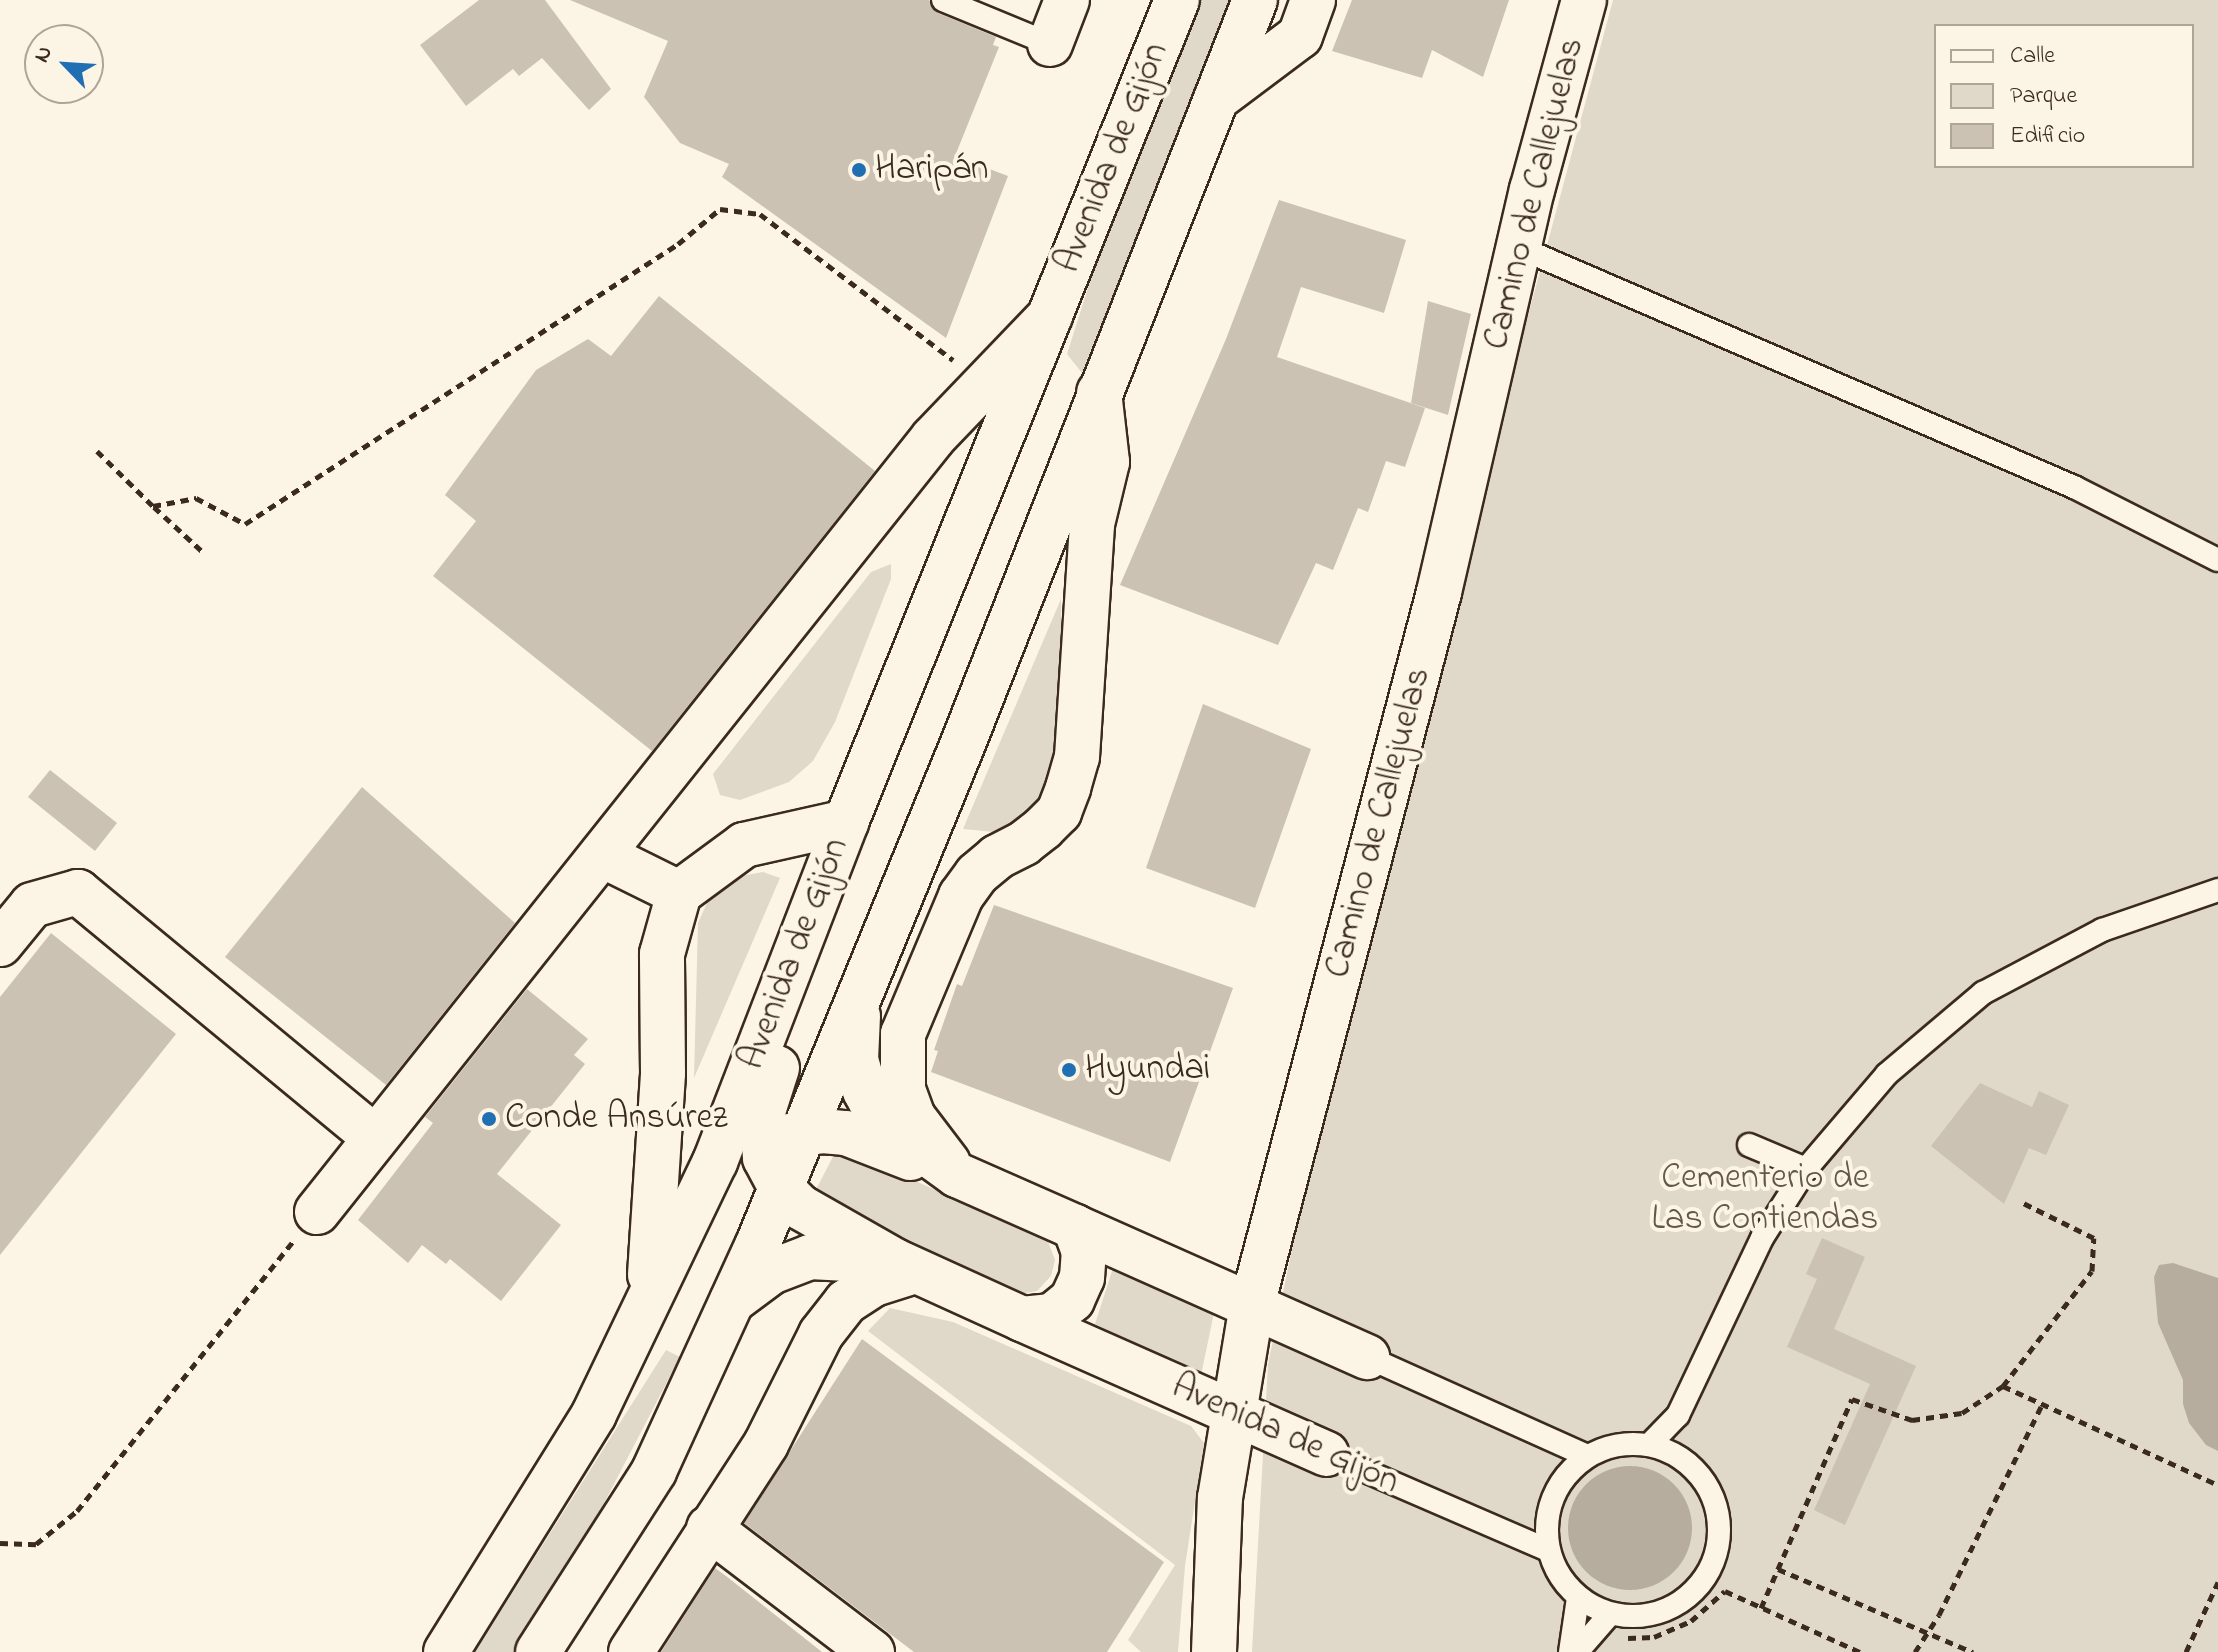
<!DOCTYPE html>
<meta charset="utf-8">
<style>
body{margin:0}
#map{position:relative;width:2218px;height:1652px;overflow:hidden;background:#fcf5e5;font-family:"Indie Flower",sans-serif}
div>[style]{position:absolute}
.green>*{inset:0;background:#e0d8c8}
.water>*{inset:0;background:#b7ad9e}
.round{border-radius:50%}
.building>*{inset:0;background:#ccc2b3}
.path>*{height:5px;margin-top:-2.5px;transform-origin:0;background:repeating-linear-gradient(90deg,#3b2a1e 0 8px,transparent 0 14px)}
.roads{filter:drop-shadow(2px 0 #3b2a1e) drop-shadow(-2px 0 #3b2a1e) drop-shadow(0 2px #3b2a1e) drop-shadow(0 -2px #3b2a1e)}
.service>*{height:22px;margin:-11px;padding:0 11px;transform-origin:11px;border-radius:11px;background:#fcf5e5}
.service>.ring{margin:-11px;padding:0;box-sizing:content-box;background:none;border:22px solid #fcf5e5;border-radius:50%}
.minor>*{height:44px;margin:-22px;padding:0 22px;transform-origin:22px;border-radius:22px;background:#fcf5e5}
.trunk>*{height:44px;margin:-22px;padding:0 22px;transform-origin:22px;border-radius:22px;background:#fcf5e5}
.dots>*{width:22px;height:22px;translate:-50% -50%;box-sizing:border-box;border:4px solid #fcf5e5;border-radius:50%}
span{translate:-50% -50%;white-space:nowrap;text-align:center;line-height:1.15;-webkit-text-stroke:8px #fcf5e5;paint-order:stroke}
.street-label{font-size:36px;color:#3b2a1e}
.poi-label{font-size:36px;color:#3b2a1e}
.left{translate:0 -50%;text-align:left}
.park-label{font-size:36px;color:#645648}
.legend{position:absolute;left:1934px;top:24px;width:260px;height:144px;box-sizing:border-box;background:#fcf5e5;border:2px solid #afa495;margin:0;padding:10px 14px;list-style:none;font-size:24px;color:#3b2a1e}
.legend li{display:flex;align-items:center;gap:16px;height:40px}
.legend b{width:40px;border:2px solid #afa495}
.north{position:absolute;left:24px;top:24px;width:80px;height:80px;box-sizing:border-box;background:#fcf5e5;border:2px solid #afa495;border-radius:50%;rotate:295deg;font-size:22px;font-weight:700;line-height:32px;text-align:center;color:#3b2a1e}
.north::after{content:'';display:block;margin:auto;width:28px;height:36px;background:#1f6fb2;clip-path:polygon(50% 0,100% 100%,50% 72%,0 100%)}
</style>
<div id="map">
<div class="green">
<div style="clip-path:polygon(1199px 0,1231px 0,1082px 373px,1067px 354px,1103px 241px)"></div>
<div style="clip-path:polygon(evenodd,1613px 0,2218px 0,2218px 1652px,1252px 1652px,1268px 1364px,1369px 881px,1497px 431px,1613px 0,1936px 26px,2192px 26px,2192px 166px,1936px 166px,1936px 26px)"></div>
<div style="clip-path:polygon(891px 564px,891px 579px,835px 722px,813px 761px,789px 782px,740px 800px,720px 795px,713px 774px,871px 572px)"></div>
<div style="clip-path:polygon(1061px 599px,1061px 777px,1019px 824px,994px 832px,963px 829px)"></div>
<div style="clip-path:polygon(763px 872px,780px 878px,694px 1078px,698px 923px,707px 903px,722px 888px,741px 876px)"></div>
<div style="clip-path:polygon(838px 1147px,1047px 1239px,1055px 1260px,1051px 1276px,1037px 1291px,1019px 1294px,810px 1201px)"></div>
<div style="clip-path:polygon(1114px 1265px,1215px 1308px,1201px 1375px,1095px 1324px)"></div>
<div style="clip-path:polygon(890px 1308px,953px 1322px,1191px 1426px,1204px 1443px,1185px 1566px,1178px 1652px,1141px 1652px,1128px 1640px,1175px 1565px,868px 1331px)"></div>
<div style="clip-path:polygon(666px 1350px,680px 1357px,589px 1532px,517px 1652px,475px 1652px)"></div>
</div>
<div class="water">
<div style="clip-path:polygon(2173px 1263px,2218px 1278px,2218px 1451px,2206px 1445px,2189px 1423px,2183px 1404px,2183px 1380px,2158px 1323px,2154px 1277px,2159px 1265px)"></div>
<div class="round" style="left:1568px;top:1466px;width:124px;height:124px"></div>
</div>
<div class="building">
<div style="clip-path:polygon(479px 0,545px 0,611px 89px,589px 110px,542px 58px,519px 76px,513px 69px,466px 106px,420px 45px)"></div>
<div style="clip-path:polygon(570px 0,929px 0,938px 13px,996px 37px,993px 45px,999px 47px,955px 156px,1008px 176px,946px 338px,722px 177px,729px 164px,680px 143px,644px 97px,668px 41px)"></div>
<div style="clip-path:polygon(1352px 0,1509px 0,1483px 77px,1432px 50px,1422px 78px,1332px 51px)"></div>
<div style="clip-path:polygon(1279px 200px,1406px 240px,1384px 313px,1301px 287px,1277px 357px,1425px 408px,1405px 467px,1386px 461px,1368px 512px,1358px 508px,1333px 570px,1316px 563px,1278px 645px,1120px 585px,1226px 339px)"></div>
<div style="clip-path:polygon(659px 296px,875px 471px,652px 751px,433px 576px,476px 521px,445px 495px,536px 370px,588px 339px,611px 356px)"></div>
<div style="clip-path:polygon(1428px 301px,1471px 314px,1448px 415px,1411px 403px)"></div>
<div style="clip-path:polygon(1203px 704px,1311px 749px,1255px 908px,1146px 868px)"></div>
<div style="clip-path:polygon(50px 770px,117px 823px,95px 851px,28px 797px)"></div>
<div style="clip-path:polygon(362px 787px,515px 923px,386px 1085px,225px 957px)"></div>
<div style="clip-path:polygon(994px 905px,1233px 988px,1170px 1162px,931px 1072px,938px 1051px,934px 1050px,957px 984px,962px 986px)"></div>
<div style="clip-path:polygon(51px 933px,176px 1034px,0 1255px,0 997px)"></div>
<div style="clip-path:polygon(527px 989px,588px 1039px,574px 1055px,585px 1064px,497px 1174px,561px 1225px,501px 1301px,450px 1259px,446px 1264px,422px 1245px,408px 1263px,358px 1220px,433px 1123px,425px 1117px)"></div>
<div style="clip-path:polygon(1980px 1083px,2032px 1107px,2039px 1091px,2069px 1105px,2046px 1155px,2029px 1148px,2004px 1204px,1931px 1146px)"></div>
<div style="clip-path:polygon(1822px 1238px,1865px 1257px,1834px 1329px,1916px 1366px,1845px 1525px,1814px 1510px,1870px 1384px,1787px 1347px,1817px 1279px,1806px 1274px)"></div>
<div style="clip-path:polygon(862px 1339px,1164px 1562px,1107px 1652px,914px 1652px,744px 1523px)"></div>
<div style="clip-path:polygon(715px 1568px,726px 1576px,822px 1652px,661px 1652px)"></div>
</div>
<div class="path">
<div style="left:97px;top:451px;width:78px;rotate:44.5deg"></div>
<div style="left:153px;top:506px;width:44px;rotate:-10.5deg"></div>
<div style="left:196px;top:498px;width:55px;rotate:28deg"></div>
<div style="left:245px;top:524px;width:516px;rotate:-32.89deg"></div>
<div style="left:678px;top:244px;width:55px;rotate:-39.8deg"></div>
<div style="left:720px;top:209px;width:40px;rotate:7.1deg"></div>
<div style="left:760px;top:214px;width:242px;rotate:37.1deg"></div>
<div style="left:154px;top:507px;width:67px;rotate:42.6deg"></div>
<div style="left:2003px;top:1386px;width:237px;rotate:24.7deg"></div>
<div style="left:0;top:1543px;width:36px;rotate:2deg"></div>
<div style="left:36px;top:1544px;width:53px;rotate:-38.8deg"></div>
<div style="left:77px;top:1511px;width:346px;rotate:-51.3deg"></div>
<div style="left:1778px;top:1569px;width:212px;rotate:23.1deg"></div>
<div style="left:1761px;top:1608px;width:228px;rotate:-66.5deg"></div>
<div style="left:1852px;top:1399px;width:64px;rotate:19.3deg"></div>
<div style="left:1912px;top:1420px;width:50px;rotate:-8deg"></div>
<div style="left:1962px;top:1413px;width:49px;rotate:-33.4deg"></div>
<div style="left:2003px;top:1386px;width:145px;rotate:-52.3deg"></div>
<div style="left:2092px;top:1271px;width:33px;rotate:-87deg"></div>
<div style="left:2094px;top:1238px;width:81px;rotate:-153.7deg"></div>
<div style="left:1628px;top:1638px;width:26px;rotate:-2deg"></div>
<div style="left:1654px;top:1637px;width:40px;rotate:-23.4deg"></div>
<div style="left:1691px;top:1621px;width:45px;rotate:-41.4deg"></div>
<div style="left:1725px;top:1591px;width:148px;rotate:24.3deg"></div>
<div style="left:1915px;top:1652px;width:44px;rotate:-57deg"></div>
<div style="left:1939px;top:1615px;width:232px;rotate:-63.9deg"></div>
<div style="left:2186px;top:1652px;width:77px;rotate:-65.4deg"></div>
</div>
<div class="roads">
<div class="service">
<div style="left:943px;top:0;width:116px;rotate:22.4deg"></div>
<div style="left:1518px;top:247px;width:606px;rotate:23.35deg"></div>
<div style="left:2074px;top:487px;width:161px;rotate:26.9deg"></div>
<div style="left:1749px;top:1145px;width:62px;rotate:22.8deg"></div>
<div style="left:1367px;top:1357px;width:241px;rotate:24.2deg"></div>
<div class="ring" style="left:1547px;top:1444px;width:150px;height:150px"></div>
<div style="left:1649px;top:1445px;width:42px;rotate:-46deg"></div>
<div style="left:1678px;top:1415px;width:196px;rotate:-64.6deg"></div>
<div style="left:1762px;top:1238px;width:82px;rotate:-57.5deg"></div>
<div style="left:1806px;top:1169px;width:125px;rotate:-49.5deg"></div>
<div style="left:1887px;top:1074px;width:126px;rotate:-40.2deg"></div>
<div style="left:1983px;top:993px;width:135px;rotate:-27.9deg"></div>
<div style="left:2102px;top:930px;width:123px;rotate:-19deg"></div>
<div style="left:1326px;top:1454px;width:242px;rotate:23.4deg"></div>
<div style="left:1570px;top:1652px;width:55px;rotate:-81.6deg"></div>
<div style="left:1577px;top:1652px;width:50px;rotate:-49deg"></div>
</div>
<div class="minor">
<div style="left:1050px;top:44px;width:47px;rotate:-68.9deg"></div>
<div style="left:1216px;top:99px;width:105px;rotate:-36.9deg"></div>
<div style="left:1300px;top:36px;width:38px;rotate:-70deg"></div>
<div style="left:602px;top:855px;width:86px;rotate:26.3deg"></div>
<div style="left:0;top:944px;width:50px;rotate:-50.6deg"></div>
<div style="left:32px;top:905px;width:48px;rotate:-15.8deg"></div>
<div style="left:78px;top:892px;width:386px;rotate:39.6deg"></div>
<div style="left:948px;top:1163px;width:58px;rotate:-127.3deg"></div>
<div style="left:913px;top:1117px;width:29px;rotate:-110deg"></div>
<div style="left:903px;top:1090px;width:56px;rotate:-90deg"></div>
<div style="left:903px;top:1034px;width:150px;rotate:-67.2deg"></div>
<div style="left:961px;top:896px;width:27px;rotate:-54deg"></div>
<div style="left:977px;top:874px;width:26px;rotate:-40deg"></div>
<div style="left:997px;top:857px;width:30px;rotate:-27deg"></div>
<div style="left:1024px;top:843px;width:24px;rotate:-38deg"></div>
<div style="left:1043px;top:828px;width:23px;rotate:-45deg"></div>
<div style="left:1059px;top:812px;width:26px;rotate:-69deg"></div>
<div style="left:1068px;top:788px;width:32px;rotate:-74deg"></div>
<div style="left:1077px;top:757px;width:233px;rotate:-86.3deg"></div>
<div style="left:1092px;top:524px;width:64px;rotate:-76.4deg"></div>
<div style="left:1107px;top:462px;width:70px;rotate:-96.5deg"></div>
<div style="left:317px;top:1212px;width:989px;rotate:-51.48deg"></div>
<div style="left:933px;top:438px;width:169px;rotate:-46.2deg"></div>
<div style="left:1075px;top:1227px;width:320px;rotate:24deg"></div>
<div style="left:1022px;top:1319px;width:333px;rotate:23.9deg"></div>
<div style="left:709px;top:1528px;width:205px;rotate:37.3deg"></div>
<div style="left:631px;top:1652px;width:248px;rotate:-57deg"></div>
<div style="left:766px;top:1444px;width:123px;rotate:-63.4deg"></div>
<div style="left:821px;top:1334px;width:41px;rotate:-52deg"></div>
<div style="left:846px;top:1302px;width:33px;rotate:-33deg"></div>
<div style="left:874px;top:1284px;width:43px;rotate:-17.6deg"></div>
<div style="left:1214px;top:1652px;width:154px;rotate:-87.8deg"></div>
<div style="left:1220px;top:1498px;width:196px;rotate:-80.6deg"></div>
<div style="left:1252px;top:1305px;width:737px;rotate:-75.3deg"></div>
<div style="left:1439px;top:592px;width:413px;rotate:-77deg"></div>
<div style="left:1532px;top:190px;width:197px;rotate:-74.7deg"></div>
</div>
<div class="trunk">
<div style="left:777px;top:1068px;width:49px;rotate:107.7deg"></div>
<div style="left:762px;top:1115px;width:43px;rotate:86deg"></div>
<div style="left:765px;top:1158px;width:34px;rotate:62deg"></div>
<div style="left:781px;top:1188px;width:27px;rotate:45deg"></div>
<div style="left:800px;top:1207px;width:109px;rotate:29.6deg"></div>
<div style="left:895px;top:1261px;width:140px;rotate:24.5deg"></div>
<div style="left:1022px;top:1319px;width:30px;rotate:-6deg"></div>
<div style="left:1052px;top:1316px;width:26px;rotate:-39deg"></div>
<div style="left:1072px;top:1300px;width:24px;rotate:-66deg"></div>
<div style="left:1082px;top:1278px;width:26px;rotate:-86deg"></div>
<div style="left:1084px;top:1252px;width:27px;rotate:-110deg"></div>
<div style="left:1075px;top:1227px;width:129px;rotate:-156.2deg"></div>
<div style="left:957px;top:1175px;width:95px;rotate:-144deg"></div>
<div style="left:880px;top:1119px;width:32px;rotate:-118deg"></div>
<div style="left:865px;top:1091px;width:32px;rotate:-106deg"></div>
<div style="left:856px;top:1060px;width:44px;rotate:-87.4deg"></div>
<div style="left:776px;top:1138px;width:47px;rotate:-8.7deg"></div>
<div style="left:822px;top:1131px;width:24px;rotate:5deg"></div>
<div style="left:846px;top:1133px;width:69px;rotate:21.3deg"></div>
<div style="left:650px;top:1275px;width:202px;rotate:-86.3deg"></div>
<div style="left:663px;top:1073px;width:119px;rotate:-90.5deg"></div>
<div style="left:662px;top:954px;width:63px;rotate:-74.4deg"></div>
<div style="left:679px;top:893px;width:81px;rotate:-36.4deg"></div>
<div style="left:744px;top:845px;width:105px;rotate:-12.7deg"></div>
<div style="left:732px;top:1301px;width:49px;rotate:-36.6deg"></div>
<div style="left:771px;top:1272px;width:42px;rotate:-21deg"></div>
<div style="left:810px;top:1257px;width:75px;rotate:3.1deg"></div>
<div style="left:446px;top:1652px;width:280px;rotate:-58.1deg"></div>
<div style="left:594px;top:1414px;width:280px;rotate:-64.4deg"></div>
<div style="left:715px;top:1162px;width:364px;rotate:-68.9deg"></div>
<div style="left:846px;top:822px;width:886px;rotate:-68.07deg"></div>
<div style="left:538px;top:1652px;width:215px;rotate:-57.3deg"></div>
<div style="left:654px;top:1471px;width:250px;rotate:-65.4deg"></div>
<div style="left:758px;top:1244px;width:544px;rotate:-67.73deg"></div>
<div style="left:964px;top:741px;width:796px;rotate:-68.56deg"></div>
</div>
</div>
<div class="dots">
<div style="left:859px;top:170px;background:#1f6fb2"></div>
<div style="left:1069px;top:1070px;background:#1f6fb2"></div>
<div style="left:489px;top:1119px;background:#1f6fb2"></div>
</div>
<div class="street-label">
<span style="left:1113px;top:158px;rotate:-68deg">Avenida de Gijón</span>
<span style="left:1535px;top:194px;rotate:-76deg">Camino de Callejuelas</span>
<span style="left:1379px;top:823px;rotate:-75deg">Camino de Callejuelas</span>
<span style="left:795px;top:954px;rotate:-69deg">Avenida de Gijón</span>
<span style="left:1285px;top:1435px;rotate:24deg">Avenida de Gijón</span>
</div>
<div class="poi-label">
<span class="left" style="left:875px;top:170px">Haripán</span>
<span class="left" style="left:1085px;top:1070px">Hyundai</span>
<span class="left" style="left:505px;top:1119px">Conde Ansúrez</span>
</div>
<div class="park-label">
<span style="left:1765px;top:1199px">Cementerio de<br>Las Contiendas</span>
</div>
<ul class="legend">
<li><b style="height:10px;background:#fcf5e5"></b>Calle</li>
<li><b style="height:22px;background:#e0d8c8"></b>Parque</li>
<li><b style="height:22px;background:#ccc2b3"></b>Edificio</li>
</ul>
<div class="north">N</div>
</div>
